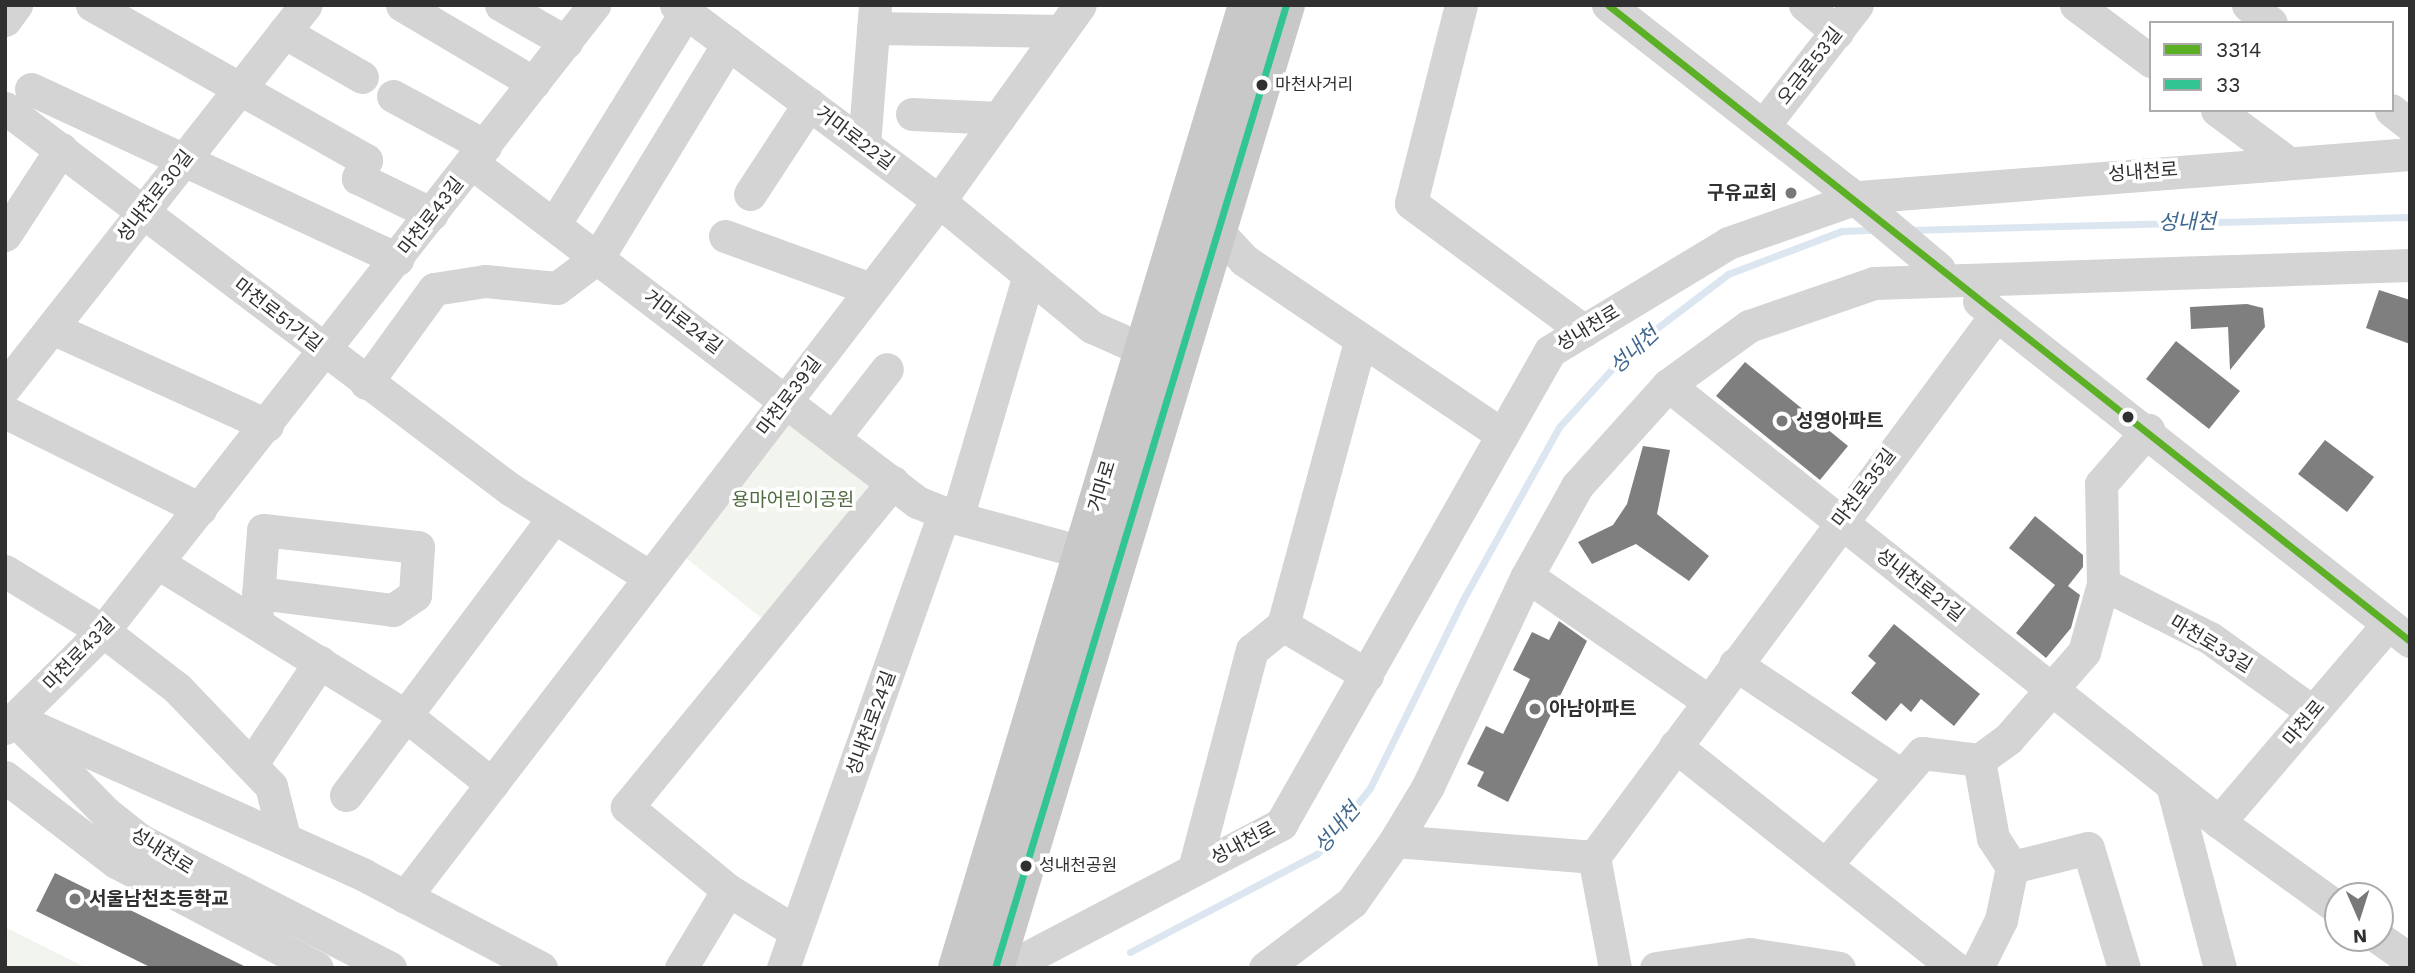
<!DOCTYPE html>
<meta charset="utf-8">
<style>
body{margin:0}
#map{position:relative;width:2415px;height:973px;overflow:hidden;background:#fff;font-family:"Work Sans","Noto Sans KR",sans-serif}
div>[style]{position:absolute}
.green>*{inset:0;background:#f1f5ed}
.stream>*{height:7px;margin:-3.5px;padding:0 3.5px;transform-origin:3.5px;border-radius:3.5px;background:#dce6f1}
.building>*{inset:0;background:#7f7f7f}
.minor>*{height:33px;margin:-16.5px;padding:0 16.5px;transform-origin:16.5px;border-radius:16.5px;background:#d4d4d4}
.major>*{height:38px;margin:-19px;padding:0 19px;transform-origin:19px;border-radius:19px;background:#c8c8c8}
.minor-bridge>*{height:33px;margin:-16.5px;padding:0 16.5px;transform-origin:16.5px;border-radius:16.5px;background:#d4d4d4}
.bus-1>*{height:7px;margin:-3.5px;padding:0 3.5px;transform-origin:3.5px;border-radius:3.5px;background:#5bb025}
.bus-2>*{height:7px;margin:-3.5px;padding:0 3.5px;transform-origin:3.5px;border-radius:3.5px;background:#33c494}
.dots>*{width:19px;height:19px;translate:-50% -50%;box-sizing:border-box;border:4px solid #fff;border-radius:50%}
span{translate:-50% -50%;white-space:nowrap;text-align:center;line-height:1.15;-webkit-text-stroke:7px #fff;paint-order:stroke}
.bus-label{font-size:17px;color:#303030}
.left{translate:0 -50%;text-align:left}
.street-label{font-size:19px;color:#303030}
.poi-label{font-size:19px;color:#303030;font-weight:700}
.right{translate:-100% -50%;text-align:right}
.park-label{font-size:19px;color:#4f6a3f}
.water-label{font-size:21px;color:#41688f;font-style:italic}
.frame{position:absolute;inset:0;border:7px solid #303030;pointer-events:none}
.legend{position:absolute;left:2149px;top:21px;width:245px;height:91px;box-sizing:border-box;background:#fff;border:2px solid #acacac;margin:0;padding:9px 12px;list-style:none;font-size:21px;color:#303030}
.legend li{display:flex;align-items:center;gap:14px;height:35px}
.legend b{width:35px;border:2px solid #acacac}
.north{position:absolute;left:2324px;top:882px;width:70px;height:70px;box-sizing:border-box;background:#fff;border:2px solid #acacac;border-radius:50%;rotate:177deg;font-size:19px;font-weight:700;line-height:28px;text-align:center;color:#303030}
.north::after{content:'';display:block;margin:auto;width:24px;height:32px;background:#787878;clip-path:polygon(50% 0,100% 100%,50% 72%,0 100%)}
</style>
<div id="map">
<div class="green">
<div style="clip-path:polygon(789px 411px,881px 485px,769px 624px,677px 551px)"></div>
<div style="clip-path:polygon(5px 927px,87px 968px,5px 968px)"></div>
</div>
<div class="stream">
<div style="left:1908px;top:230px;width:502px;rotate:-1.48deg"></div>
<div style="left:1130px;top:952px;width:211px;rotate:-27.7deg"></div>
<div style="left:1317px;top:854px;width:85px;rotate:-51.2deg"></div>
<div style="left:1370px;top:788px;width:214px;rotate:-63.7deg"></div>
<div style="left:1465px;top:596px;width:193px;rotate:-60.9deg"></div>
<div style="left:1559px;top:427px;width:108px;rotate:-47.6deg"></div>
<div style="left:1632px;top:347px;width:121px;rotate:-37.2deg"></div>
<div style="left:1728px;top:274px;width:122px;rotate:-20.7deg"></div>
<div style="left:1842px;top:231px;width:33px;rotate:-2deg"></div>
</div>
<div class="building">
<div style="clip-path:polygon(2379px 290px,2410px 300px,2410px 344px,2366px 328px)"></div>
<div style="clip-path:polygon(2247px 304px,2263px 308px,2265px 327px,2230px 370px,2228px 327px,2191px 329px,2190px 307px)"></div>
<div style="clip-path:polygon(2176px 341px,2240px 391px,2209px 429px,2146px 379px)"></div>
<div style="clip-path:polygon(1745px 362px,1848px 446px,1820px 480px,1716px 396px)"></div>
<div style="clip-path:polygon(2325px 440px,2374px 477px,2347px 512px,2298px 474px)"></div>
<div style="clip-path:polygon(1643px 446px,1670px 450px,1657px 514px,1709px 556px,1689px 581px,1636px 544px,1592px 564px,1578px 542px,1613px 525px,1627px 504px)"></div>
<div style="clip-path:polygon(2035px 516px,2083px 555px,2083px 567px,2068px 586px,2080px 595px,2071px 628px,2046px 658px,2016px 633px,2055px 585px,2009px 548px)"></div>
<div style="clip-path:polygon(1559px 621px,1587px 641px,1508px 802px,1477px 786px,1484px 772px,1467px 764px,1486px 726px,1503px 734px,1530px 679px,1513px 670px,1532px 632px,1549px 640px)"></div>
<div style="clip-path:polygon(1894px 624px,1980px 694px,1954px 726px,1921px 699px,1911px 712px,1901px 703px,1886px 721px,1851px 693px,1876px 663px,1868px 656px)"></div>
<div style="clip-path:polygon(55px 873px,248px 968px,152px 968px,36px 911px)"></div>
</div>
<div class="minor">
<div style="left:92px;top:5px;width:315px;rotate:29.5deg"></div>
<div style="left:366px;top:160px;width:20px;rotate:114deg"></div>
<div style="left:358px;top:178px;width:82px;rotate:25.9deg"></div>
<div style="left:402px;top:5px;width:153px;rotate:30.6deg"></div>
<div style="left:501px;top:5px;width:75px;rotate:29.6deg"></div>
<div style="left:676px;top:5px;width:328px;rotate:36.7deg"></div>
<div style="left:939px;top:201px;width:198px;rotate:39.5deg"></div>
<div style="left:1092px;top:327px;width:57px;rotate:23.9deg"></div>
<div style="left:1461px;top:5px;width:204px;rotate:104.2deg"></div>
<div style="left:1411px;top:203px;width:215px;rotate:36.5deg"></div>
<div style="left:1608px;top:5px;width:302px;rotate:38deg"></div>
<div style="left:1805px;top:5px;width:42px;rotate:40.2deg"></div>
<div style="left:2076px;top:5px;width:94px;rotate:36.7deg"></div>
<div style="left:2248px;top:5px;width:29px;rotate:38deg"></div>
<div style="left:5px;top:20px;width:19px;rotate:-54deg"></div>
<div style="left:873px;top:28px;width:188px;rotate:0.9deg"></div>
<div style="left:284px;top:32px;width:90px;rotate:30deg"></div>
<div style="left:31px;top:89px;width:404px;rotate:24.9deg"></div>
<div style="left:393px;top:96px;width:105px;rotate:28.5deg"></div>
<div style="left:5px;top:108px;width:633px;rotate:37.03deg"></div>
<div style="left:510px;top:489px;width:165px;rotate:32.2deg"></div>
<div style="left:2217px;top:110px;width:87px;rotate:36.6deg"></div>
<div style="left:2391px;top:110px;width:24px;rotate:38deg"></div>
<div style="left:912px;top:114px;width:87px;rotate:2.6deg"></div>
<div style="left:1763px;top:126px;width:153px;rotate:-52.2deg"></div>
<div style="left:864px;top:145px;width:140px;rotate:-85.5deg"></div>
<div style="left:472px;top:163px;width:559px;rotate:37.3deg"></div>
<div style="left:917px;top:502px;width:43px;rotate:21.8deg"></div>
<div style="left:957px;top:518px;width:130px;rotate:15.2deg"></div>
<div style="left:750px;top:194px;width:108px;rotate:-56.8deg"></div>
<div style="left:555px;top:223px;width:248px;rotate:-58.2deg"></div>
<div style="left:1218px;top:232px;width:38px;rotate:47deg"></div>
<div style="left:1244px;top:260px;width:312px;rotate:34.1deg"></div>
<div style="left:5px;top:235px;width:103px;rotate:-56.9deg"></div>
<div style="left:725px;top:236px;width:155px;rotate:20deg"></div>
<div style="left:1979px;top:301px;width:549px;rotate:38.27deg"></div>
<div style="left:52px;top:328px;width:236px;rotate:24.3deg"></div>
<div style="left:366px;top:383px;width:116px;rotate:-54.1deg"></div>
<div style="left:434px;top:289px;width:52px;rotate:-8.9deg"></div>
<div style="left:485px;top:281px;width:72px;rotate:5.6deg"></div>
<div style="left:557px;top:288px;width:51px;rotate:-37.1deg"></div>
<div style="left:598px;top:257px;width:250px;rotate:-58.6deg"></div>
<div style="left:1668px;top:385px;width:703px;rotate:38.42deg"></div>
<div style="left:2219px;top:822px;width:147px;rotate:35.9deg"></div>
<div style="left:5px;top:387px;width:486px;rotate:-51.8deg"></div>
<div style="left:5px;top:412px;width:218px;rotate:26.4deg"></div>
<div style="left:834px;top:437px;width:86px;rotate:-52.1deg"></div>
<div style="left:957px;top:518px;width:249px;rotate:-73.5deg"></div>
<div style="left:158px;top:563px;width:295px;rotate:31.7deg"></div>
<div style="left:409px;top:718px;width:106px;rotate:38.5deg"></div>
<div style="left:5px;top:571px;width:115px;rotate:31.5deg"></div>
<div style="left:103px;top:631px;width:93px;rotate:37.6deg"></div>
<div style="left:177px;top:688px;width:136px;rotate:46.2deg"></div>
<div style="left:271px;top:786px;width:53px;rotate:75.7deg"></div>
<div style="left:1527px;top:576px;width:220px;rotate:34.6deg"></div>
<div style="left:2103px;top:584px;width:120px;rotate:26.8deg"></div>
<div style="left:2210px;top:638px;width:127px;rotate:35.7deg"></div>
<div style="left:256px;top:622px;width:92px;rotate:-85.6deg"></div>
<div style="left:263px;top:530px;width:156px;rotate:6.3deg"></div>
<div style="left:418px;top:547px;width:48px;rotate:93.6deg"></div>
<div style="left:415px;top:595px;width:27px;rotate:146deg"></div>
<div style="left:393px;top:610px;width:136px;rotate:-172.8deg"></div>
<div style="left:1283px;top:625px;width:98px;rotate:30.8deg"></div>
<div style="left:1735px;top:664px;width:201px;rotate:33.8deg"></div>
<div style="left:16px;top:719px;width:381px;rotate:24.1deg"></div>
<div style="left:364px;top:875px;width:200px;rotate:27.7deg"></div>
<div style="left:21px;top:726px;width:122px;rotate:45.7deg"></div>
<div style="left:106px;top:813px;width:43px;rotate:38.5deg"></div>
<div style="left:140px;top:840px;width:281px;rotate:27.1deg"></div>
<div style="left:5px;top:728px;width:138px;rotate:-44.7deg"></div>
<div style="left:103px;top:631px;width:796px;rotate:-51.89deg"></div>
<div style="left:1675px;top:746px;width:357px;rotate:38.4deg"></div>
<div style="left:251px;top:765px;width:124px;rotate:-56.2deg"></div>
<div style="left:5px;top:777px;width:140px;rotate:37.4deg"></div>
<div style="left:116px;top:862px;width:227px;rotate:27.8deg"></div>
<div style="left:2172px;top:785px;width:189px;rotate:75.3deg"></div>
<div style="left:346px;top:795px;width:347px;rotate:-53.2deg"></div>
<div style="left:2219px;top:822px;width:260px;rotate:-49.5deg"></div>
<div style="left:1395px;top:841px;width:200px;rotate:4.6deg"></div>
<div style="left:1828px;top:862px;width:144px;rotate:-49.2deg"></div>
<div style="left:1922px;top:753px;width:57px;rotate:7deg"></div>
<div style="left:1979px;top:760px;width:36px;rotate:-36deg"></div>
<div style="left:2008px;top:739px;width:116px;rotate:-48.9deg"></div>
<div style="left:2084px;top:652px;width:71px;rotate:-74.4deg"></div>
<div style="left:2103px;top:584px;width:100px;rotate:-91.1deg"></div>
<div style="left:2101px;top:484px;width:72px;rotate:-49deg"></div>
<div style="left:2012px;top:867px;width:78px;rotate:-14deg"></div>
<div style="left:2088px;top:848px;width:125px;rotate:73.3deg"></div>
<div style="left:1194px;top:869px;width:227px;rotate:-75.2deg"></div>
<div style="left:1252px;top:650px;width:40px;rotate:-39deg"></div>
<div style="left:1283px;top:625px;width:294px;rotate:-74.8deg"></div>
<div style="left:405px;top:897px;width:877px;rotate:-52.5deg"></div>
<div style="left:939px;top:201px;width:241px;rotate:-54.3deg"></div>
<div style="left:793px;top:930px;width:76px;rotate:-148.4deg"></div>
<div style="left:728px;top:890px;width:131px;rotate:-140.6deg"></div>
<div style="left:627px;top:807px;width:420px;rotate:-50.7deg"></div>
<div style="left:2379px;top:938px;width:38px;rotate:35deg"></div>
<div style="left:681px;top:968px;width:91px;rotate:-58.9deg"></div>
<div style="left:783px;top:968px;width:482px;rotate:-70.5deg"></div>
<div style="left:1007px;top:968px;width:310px;rotate:-27.7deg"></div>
<div style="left:1281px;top:824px;width:544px;rotate:-60.37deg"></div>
<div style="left:1550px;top:351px;width:208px;rotate:-31.2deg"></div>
<div style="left:1728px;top:243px;width:139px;rotate:-19.3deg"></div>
<div style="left:1859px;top:197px;width:553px;rotate:-4.46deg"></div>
<div style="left:1265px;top:968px;width:109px;rotate:-37.2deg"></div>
<div style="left:1352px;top:902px;width:75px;rotate:-54.8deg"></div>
<div style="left:1395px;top:841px;width:64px;rotate:-59deg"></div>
<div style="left:1428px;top:786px;width:232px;rotate:-64.8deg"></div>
<div style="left:1527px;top:576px;width:103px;rotate:-60.9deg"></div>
<div style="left:1577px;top:486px;width:136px;rotate:-48deg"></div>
<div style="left:1668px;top:385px;width:100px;rotate:-36.1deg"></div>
<div style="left:1749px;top:326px;width:132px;rotate:-19deg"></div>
<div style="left:1874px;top:283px;width:536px;rotate:-1.92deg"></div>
<div style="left:1615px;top:968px;width:113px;rotate:-100.7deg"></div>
<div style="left:1594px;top:857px;width:675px;rotate:-53.44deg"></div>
<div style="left:1656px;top:968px;width:95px;rotate:-8.5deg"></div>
<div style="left:1750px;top:954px;width:90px;rotate:8.9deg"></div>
<div style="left:1977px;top:968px;width:54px;rotate:-63.4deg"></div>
<div style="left:2001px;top:920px;width:54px;rotate:-78.3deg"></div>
<div style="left:2012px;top:867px;width:35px;rotate:-123deg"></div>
<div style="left:1993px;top:838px;width:79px;rotate:-100.2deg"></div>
</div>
<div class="major">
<div style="left:957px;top:968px;width:1006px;rotate:-73.24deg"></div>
<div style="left:995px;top:968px;width:1006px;rotate:-73.19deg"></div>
</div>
<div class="minor-bridge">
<div style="left:1846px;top:191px;width:121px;rotate:40deg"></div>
</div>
<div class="bus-1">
<div style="left:1608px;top:5px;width:1024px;rotate:38.42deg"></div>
</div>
<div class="bus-2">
<div style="left:995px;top:968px;width:1006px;rotate:-73.19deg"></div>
</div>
<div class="dots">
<div style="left:1262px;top:85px;background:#303030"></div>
<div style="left:1791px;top:193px;background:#787878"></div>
<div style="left:2128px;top:417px;background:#303030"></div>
<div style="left:1782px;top:421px;background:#787878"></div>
<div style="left:1535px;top:709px;background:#787878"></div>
<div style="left:1026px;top:866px;background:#303030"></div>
<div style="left:75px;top:899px;background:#787878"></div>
</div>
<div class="bus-label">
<span class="left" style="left:1275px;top:85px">마천사거리</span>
<span class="left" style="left:1039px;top:866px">성내천공원</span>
</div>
<div class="street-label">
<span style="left:1810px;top:66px;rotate:-52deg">오금로53길</span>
<span style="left:855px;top:138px;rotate:37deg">거마로22길</span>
<span style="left:2143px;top:172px;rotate:-4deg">성내천로</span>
<span style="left:155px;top:196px;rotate:-52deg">성내천로30길</span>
<span style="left:431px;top:216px;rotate:-52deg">마천로43길</span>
<span style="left:278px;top:315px;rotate:38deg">마천로51가길</span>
<span style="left:683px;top:322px;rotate:37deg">거마로24길</span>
<span style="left:1588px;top:328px;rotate:-31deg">성내천로</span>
<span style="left:789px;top:396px;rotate:-53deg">마천로39길</span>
<span style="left:1102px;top:486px;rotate:-73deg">거마로</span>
<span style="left:1864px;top:488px;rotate:-53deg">마천로35길</span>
<span style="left:1920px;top:585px;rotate:38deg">성내천로21길</span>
<span style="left:2211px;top:644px;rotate:31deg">마천로33길</span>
<span style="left:79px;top:654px;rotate:-46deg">마천로43길</span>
<span style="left:871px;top:723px;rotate:-70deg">성내천로24길</span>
<span style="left:2304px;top:723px;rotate:-50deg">마천로</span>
<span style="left:1243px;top:843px;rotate:-28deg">성내천로</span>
<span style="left:162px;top:851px;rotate:32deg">성내천로</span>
</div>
<div class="poi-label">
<span class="right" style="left:1777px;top:193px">구유교회</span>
<span class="left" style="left:1796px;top:421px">성영아파트</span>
<span class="left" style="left:1549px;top:709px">아남아파트</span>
<span class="left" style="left:89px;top:899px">서울남천초등학교</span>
</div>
<div class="park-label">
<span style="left:793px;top:500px">용마어린이공원</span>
</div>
<div class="water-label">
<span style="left:2187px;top:222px;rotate:-1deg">성내천</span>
<span style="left:1634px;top:350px;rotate:-43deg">성내천</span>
<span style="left:1337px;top:828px;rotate:-50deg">성내천</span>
</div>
<div class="frame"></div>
<ul class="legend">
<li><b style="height:9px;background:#5bb025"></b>3314</li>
<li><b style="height:9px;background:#33c494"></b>33</li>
</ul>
<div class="north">N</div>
</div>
